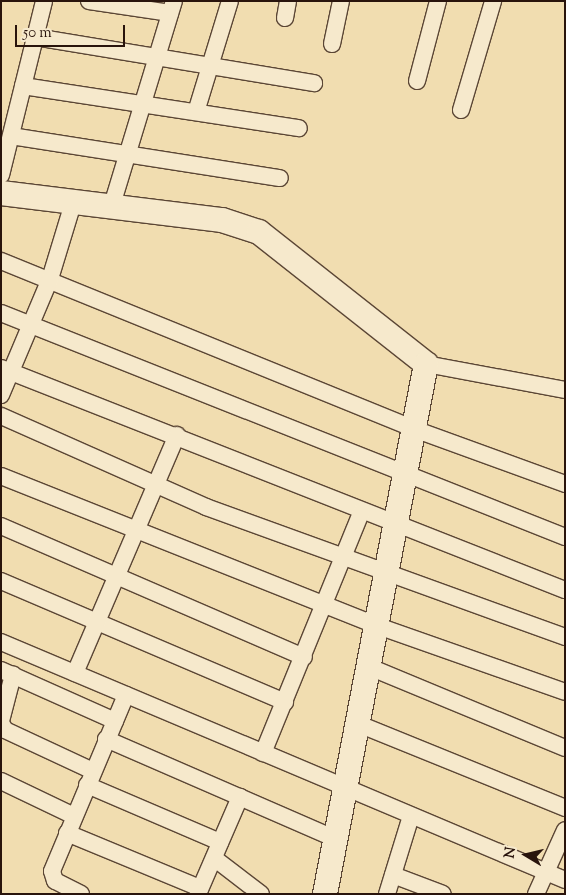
<!DOCTYPE html>
<style>
body{margin:0}
#map{position:relative;width:566px;height:895px;overflow:hidden;background:#f1ddb0;font-family:"Sorts Mill Goudy",serif}
div>[style]{position:absolute}
.roads{filter:drop-shadow(1px 0 #5b4635) drop-shadow(-1px 0 #5b4635) drop-shadow(0 1px #5b4635) drop-shadow(0 -1px #5b4635)}
.street>*{height:16px;margin:-8px;padding:0 8px;transform-origin:8px;border-radius:8px;background:#f6e9cc}
.secondary>*{height:24px;margin:-12px;padding:0 12px;transform-origin:12px;border-radius:12px;background:#f6e9cc}
span{translate:-50% -50%;white-space:nowrap;text-align:center;line-height:1.15;-webkit-text-stroke:5px #f6e9cc;paint-order:stroke}
.frame{position:absolute;inset:0;border:2px solid #29140c;pointer-events:none}
.north{position:absolute;left:501px;top:830px;width:50px;height:50px;-webkit-text-stroke:4px #f6e9cc;paint-order:stroke;rotate:279deg;font-size:14px;font-weight:700;line-height:20px;text-align:center;color:#29140c}
.north::after{content:'';display:block;margin:auto;width:18px;height:22px;background:#29140c;clip-path:polygon(50% 0,100% 100%,50% 72%,0 100%)}
.scale{position:absolute;left:15px;top:25px;width:110px;height:22px;box-sizing:border-box;border:2px solid #29140c;border-top:0;padding-left:6px;font-size:15px;line-height:18px;white-space:nowrap;color:#29140c;-webkit-text-stroke:4px #f6e9cc;paint-order:stroke}
</style>
<div id="map">
<div class="roads">
<div class="street">
<div style="left:89px;top:1px;width:82px;rotate:8.4deg"></div>
<div style="left:285px;top:18px;width:17px;rotate:-80deg"></div>
<div style="left:35px;top:37px;width:283px;rotate:9.4deg"></div>
<div style="left:332px;top:44px;width:44px;rotate:-78.2deg"></div>
<div style="left:417px;top:81px;width:83px;rotate:-75.3deg"></div>
<div style="left:23px;top:86px;width:279px;rotate:8.7deg"></div>
<div style="left:461px;top:110px;width:114px;rotate:-73.6deg"></div>
<div style="left:196px;top:112px;width:116px;rotate:-73deg"></div>
<div style="left:11px;top:136px;width:272px;rotate:8.9deg"></div>
<div style="left:1px;top:175px;width:179px;rotate:-76.1deg"></div>
<div style="left:112px;top:205px;width:213px;rotate:-73.1deg"></div>
<div style="left:1px;top:261px;width:446px;rotate:22.1deg"></div>
<div style="left:414px;top:429px;width:161px;rotate:20deg"></div>
<div style="left:1px;top:313px;width:607px;rotate:21.66deg"></div>
<div style="left:426px;top:364px;width:141px;rotate:10.6deg"></div>
<div style="left:1px;top:368px;width:606px;rotate:21.49deg"></div>
<div style="left:1px;top:395px;width:126px;rotate:-67.1deg"></div>
<div style="left:50px;top:279px;width:83px;rotate:-73.1deg"></div>
<div style="left:1px;top:416px;width:224px;rotate:23.9deg"></div>
<div style="left:206px;top:507px;width:382px;rotate:19.9deg"></div>
<div style="left:1px;top:476px;width:403px;rotate:21.7deg"></div>
<div style="left:375px;top:625px;width:201px;rotate:19.4deg"></div>
<div style="left:1px;top:526px;width:330px;rotate:23.4deg"></div>
<div style="left:1px;top:581px;width:309px;rotate:23.1deg"></div>
<div style="left:1px;top:642px;width:612px;rotate:22.88deg"></div>
<div style="left:367px;top:666px;width:214px;rotate:22.5deg"></div>
<div style="left:1px;top:670px;width:125px;rotate:24.1deg"></div>
<div style="left:75px;top:673px;width:259px;rotate:-66.8deg"></div>
<div style="left:1px;top:721px;width:48px;rotate:-75.4deg"></div>
<div style="left:1px;top:723px;width:8px;rotate:60deg"></div>
<div style="left:5px;top:730px;width:97px;rotate:25deg"></div>
<div style="left:356px;top:723px;width:226px;rotate:22.1deg"></div>
<div style="left:106px;top:739px;width:251px;rotate:23.5deg"></div>
<div style="left:263px;top:753px;width:261px;rotate:-67.8deg"></div>
<div style="left:1px;top:781px;width:81px;rotate:25.6deg"></div>
<div style="left:87px;top:785px;width:145px;rotate:23.2deg"></div>
<div style="left:67px;top:833px;width:144px;rotate:22.5deg"></div>
<div style="left:214px;top:858px;width:59px;rotate:37.5deg"></div>
<div style="left:393px;top:875px;width:53px;rotate:20.8deg"></div>
<div style="left:81px;top:894px;width:29px;rotate:-153deg"></div>
<div style="left:55px;top:881px;width:10px;rotate:-107deg"></div>
<div style="left:52px;top:871px;width:191px;rotate:-67.2deg"></div>
<div style="left:198px;top:894px;width:106px;rotate:-66.6deg"></div>
<div style="left:387px;top:894px;width:82px;rotate:-72.9deg"></div>
<div style="left:536px;top:894px;width:70px;rotate:-65.6deg"></div>
</div>
<div class="secondary">
<div style="left:1px;top:193px;width:223px;rotate:7deg"></div>
<div style="left:222px;top:220px;width:39px;rotate:18deg"></div>
<div style="left:259px;top:232px;width:213px;rotate:38.3deg"></div>
<div style="left:426px;top:364px;width:540px;rotate:100.79deg"></div>
</div>
</div>
<div class="frame"></div>
<div class="north">N</div>
<div class="scale">50 m</div>
</div>
